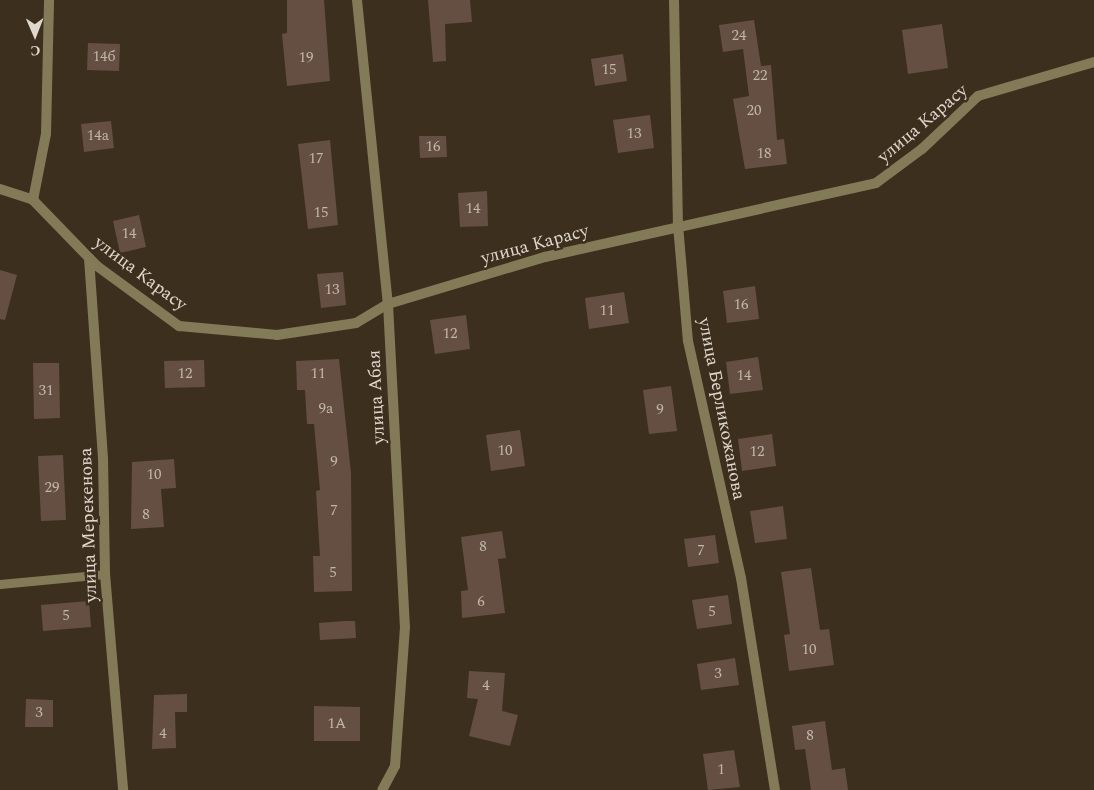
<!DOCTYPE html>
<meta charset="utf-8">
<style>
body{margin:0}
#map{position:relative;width:1094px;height:790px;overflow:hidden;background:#3d2f1e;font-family:Spectral,serif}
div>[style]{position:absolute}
.building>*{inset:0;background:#654f43}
.lane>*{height:9px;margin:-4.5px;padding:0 4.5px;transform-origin:4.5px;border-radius:4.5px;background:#837b58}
.street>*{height:10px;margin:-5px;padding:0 5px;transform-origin:5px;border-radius:5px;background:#837b58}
span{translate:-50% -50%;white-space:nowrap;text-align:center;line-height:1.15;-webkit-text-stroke:5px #3d2f1e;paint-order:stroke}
.number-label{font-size:15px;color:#c1b6aa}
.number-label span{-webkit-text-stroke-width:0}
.street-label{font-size:18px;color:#e0d8cd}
.north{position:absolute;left:10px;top:10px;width:50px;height:50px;-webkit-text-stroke:4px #3d2f1e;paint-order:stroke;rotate:179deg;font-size:14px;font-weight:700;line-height:20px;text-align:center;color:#e0d8cd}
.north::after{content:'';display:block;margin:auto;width:18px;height:22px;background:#e0d8cd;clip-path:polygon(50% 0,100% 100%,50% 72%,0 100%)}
</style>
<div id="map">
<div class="building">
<div style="clip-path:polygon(287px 0,324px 0,330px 81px,287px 86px,282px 34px,287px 33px)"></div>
<div style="clip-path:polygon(428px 0,470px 0,472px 22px,445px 24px,446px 61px,433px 62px)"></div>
<div style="clip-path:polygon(754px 20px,761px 66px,771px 65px,777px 140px,784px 139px,787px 164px,745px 169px,733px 99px,749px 96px,743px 49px,723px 52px,719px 25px)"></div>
<div style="clip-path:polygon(942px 24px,948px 68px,908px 74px,902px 30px)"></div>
<div style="clip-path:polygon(88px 43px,120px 44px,119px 71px,87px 70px)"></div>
<div style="clip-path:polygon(623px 54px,627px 81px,595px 86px,591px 59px)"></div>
<div style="clip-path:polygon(650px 115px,654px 148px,618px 153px,613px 120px)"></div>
<div style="clip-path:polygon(111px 121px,114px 148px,84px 152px,81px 124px)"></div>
<div style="clip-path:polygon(419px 136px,446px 136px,447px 157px,420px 158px)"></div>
<div style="clip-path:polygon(330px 140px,338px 225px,308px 229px,298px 144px)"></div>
<div style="clip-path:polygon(487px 191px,488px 226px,460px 227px,458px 193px)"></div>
<div style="clip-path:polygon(139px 215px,146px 247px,120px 253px,113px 221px)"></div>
<div style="clip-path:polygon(0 270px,17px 275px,5px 320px,0 319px)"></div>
<div style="clip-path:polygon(343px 272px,346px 305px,321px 308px,317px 274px)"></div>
<div style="clip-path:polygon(755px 286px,759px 319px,727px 323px,723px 291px)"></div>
<div style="clip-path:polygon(624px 292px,629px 323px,589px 329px,585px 298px)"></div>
<div style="clip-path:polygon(466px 315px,470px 349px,435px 354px,430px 320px)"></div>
<div style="clip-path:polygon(758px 357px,763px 390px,730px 394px,726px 362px)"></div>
<div style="clip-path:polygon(339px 359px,351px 473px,352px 591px,314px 592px,313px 556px,320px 556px,316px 491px,320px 490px,314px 424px,307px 424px,305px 390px,297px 390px,296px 361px)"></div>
<div style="clip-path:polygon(204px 360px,205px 387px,165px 388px,164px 361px)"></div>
<div style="clip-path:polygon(33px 363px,59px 363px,60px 418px,34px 419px)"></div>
<div style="clip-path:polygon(671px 386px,677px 431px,649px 434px,643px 390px)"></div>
<div style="clip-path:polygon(520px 430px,525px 466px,491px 471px,486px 435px)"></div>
<div style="clip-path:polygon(772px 434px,776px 466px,742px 471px,738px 439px)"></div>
<div style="clip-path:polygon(63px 455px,66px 520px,41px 521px,38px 456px)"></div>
<div style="clip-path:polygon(174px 459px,176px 488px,161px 489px,164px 527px,131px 529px,132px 462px)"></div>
<div style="clip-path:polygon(783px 506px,787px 539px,755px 543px,750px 511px)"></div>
<div style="clip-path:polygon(502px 531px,506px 558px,498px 559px,505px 613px,462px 618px,461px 591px,468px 590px,461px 537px)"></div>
<div style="clip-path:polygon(715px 535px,719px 563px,688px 567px,684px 539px)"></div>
<div style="clip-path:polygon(811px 568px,820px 630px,829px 629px,834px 665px,789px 671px,784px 635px,790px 634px,781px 572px)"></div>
<div style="clip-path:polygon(728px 595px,732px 624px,697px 629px,692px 600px)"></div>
<div style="clip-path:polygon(89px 601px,91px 627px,43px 631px,41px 605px)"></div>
<div style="clip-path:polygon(345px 621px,355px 621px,356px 638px,320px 640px,319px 623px)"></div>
<div style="clip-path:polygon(735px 658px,739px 685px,701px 690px,697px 664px)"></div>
<div style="clip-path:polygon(469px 671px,505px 673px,502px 711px,518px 715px,510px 746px,469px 736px,478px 699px,467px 698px)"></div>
<div style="clip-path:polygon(187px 694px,187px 712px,175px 712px,176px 748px,152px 749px,154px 695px)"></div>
<div style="clip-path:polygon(26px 699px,53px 700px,53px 727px,25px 727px)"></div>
<div style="clip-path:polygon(314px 706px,360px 707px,360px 741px,314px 741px)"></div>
<div style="clip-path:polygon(825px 721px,832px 770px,845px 768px,848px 790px,811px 790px,805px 749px,795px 750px,792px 726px)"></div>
<div style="clip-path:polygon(734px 750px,740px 787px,708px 790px,703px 754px)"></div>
</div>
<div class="lane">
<div style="left:0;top:584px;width:105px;rotate:-5.4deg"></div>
</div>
<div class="street">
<div style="left:357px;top:0;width:306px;rotate:84.2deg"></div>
<div style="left:388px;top:304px;width:323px;rotate:87deg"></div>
<div style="left:405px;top:627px;width:139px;rotate:94.1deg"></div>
<div style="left:395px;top:766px;width:27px;rotate:118deg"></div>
<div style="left:674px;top:0;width:225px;rotate:89deg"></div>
<div style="left:678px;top:225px;width:116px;rotate:85.1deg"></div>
<div style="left:688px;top:341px;width:243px;rotate:77.4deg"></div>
<div style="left:741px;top:578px;width:215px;rotate:80.9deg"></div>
<div style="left:0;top:189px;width:35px;rotate:18deg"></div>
<div style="left:33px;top:200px;width:92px;rotate:45.9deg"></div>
<div style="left:97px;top:266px;width:102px;rotate:36.2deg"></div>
<div style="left:179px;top:326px;width:98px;rotate:5.2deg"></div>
<div style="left:277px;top:335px;width:80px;rotate:-8.6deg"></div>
<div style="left:356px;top:323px;width:37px;rotate:-31deg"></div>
<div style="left:388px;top:304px;width:164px;rotate:-16.7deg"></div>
<div style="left:545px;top:257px;width:339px;rotate:-12.6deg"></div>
<div style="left:876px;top:183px;width:57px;rotate:-36.5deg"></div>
<div style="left:922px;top:149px;width:77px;rotate:-43.4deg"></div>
<div style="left:978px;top:96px;width:121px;rotate:-16.3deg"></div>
<div style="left:33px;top:200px;width:67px;rotate:-78.9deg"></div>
<div style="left:46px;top:134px;width:134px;rotate:-88.7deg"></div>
<div style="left:89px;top:258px;width:200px;rotate:86deg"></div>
<div style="left:103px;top:458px;width:116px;rotate:89deg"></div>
<div style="left:105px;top:574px;width:217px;rotate:85.2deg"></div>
</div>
<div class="number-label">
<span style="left:739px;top:36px">24</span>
<span style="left:104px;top:57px">14б</span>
<span style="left:306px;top:58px">19</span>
<span style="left:609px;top:70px">15</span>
<span style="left:760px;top:76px">22</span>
<span style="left:754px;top:111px">20</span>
<span style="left:634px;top:134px">13</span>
<span style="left:98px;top:136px">14а</span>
<span style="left:433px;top:147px">16</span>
<span style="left:764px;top:154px">18</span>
<span style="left:316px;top:159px">17</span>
<span style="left:473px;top:209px">14</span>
<span style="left:321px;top:213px">15</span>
<span style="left:129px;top:234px">14</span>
<span style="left:332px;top:290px">13</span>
<span style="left:741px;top:305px">16</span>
<span style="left:607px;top:311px">11</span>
<span style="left:450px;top:334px">12</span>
<span style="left:185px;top:374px">12</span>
<span style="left:318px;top:374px">11</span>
<span style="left:744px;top:376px">14</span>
<span style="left:46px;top:391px">31</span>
<span style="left:326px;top:409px">9а</span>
<span style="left:660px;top:410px">9</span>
<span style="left:505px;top:451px">10</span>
<span style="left:757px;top:452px">12</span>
<span style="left:334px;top:462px">9</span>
<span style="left:154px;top:475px">10</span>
<span style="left:52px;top:488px">29</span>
<span style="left:334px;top:511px">7</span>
<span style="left:146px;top:515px">8</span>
<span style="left:483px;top:547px">8</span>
<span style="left:701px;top:551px">7</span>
<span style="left:333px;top:573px">5</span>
<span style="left:481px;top:602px">6</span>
<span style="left:712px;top:612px">5</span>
<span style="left:66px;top:616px">5</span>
<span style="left:809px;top:650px">10</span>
<span style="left:718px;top:674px">3</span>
<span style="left:486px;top:686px">4</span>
<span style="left:39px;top:713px">3</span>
<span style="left:337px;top:724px">1А</span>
<span style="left:163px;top:734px">4</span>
<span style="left:810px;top:736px">8</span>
<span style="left:721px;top:770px">1</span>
</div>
<div class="street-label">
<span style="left:923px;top:124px;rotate:-40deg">улица Карасу</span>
<span style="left:535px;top:245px;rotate:-15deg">улица Карасу</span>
<span style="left:140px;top:274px;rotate:37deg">улица Карасу</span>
<span style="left:377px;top:397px;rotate:-93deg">улица Абая</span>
<span style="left:721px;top:409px;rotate:79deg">улица Берликожанова</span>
<span style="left:89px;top:525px;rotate:-92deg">улица Мерекенова</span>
</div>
<div class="north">С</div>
</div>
